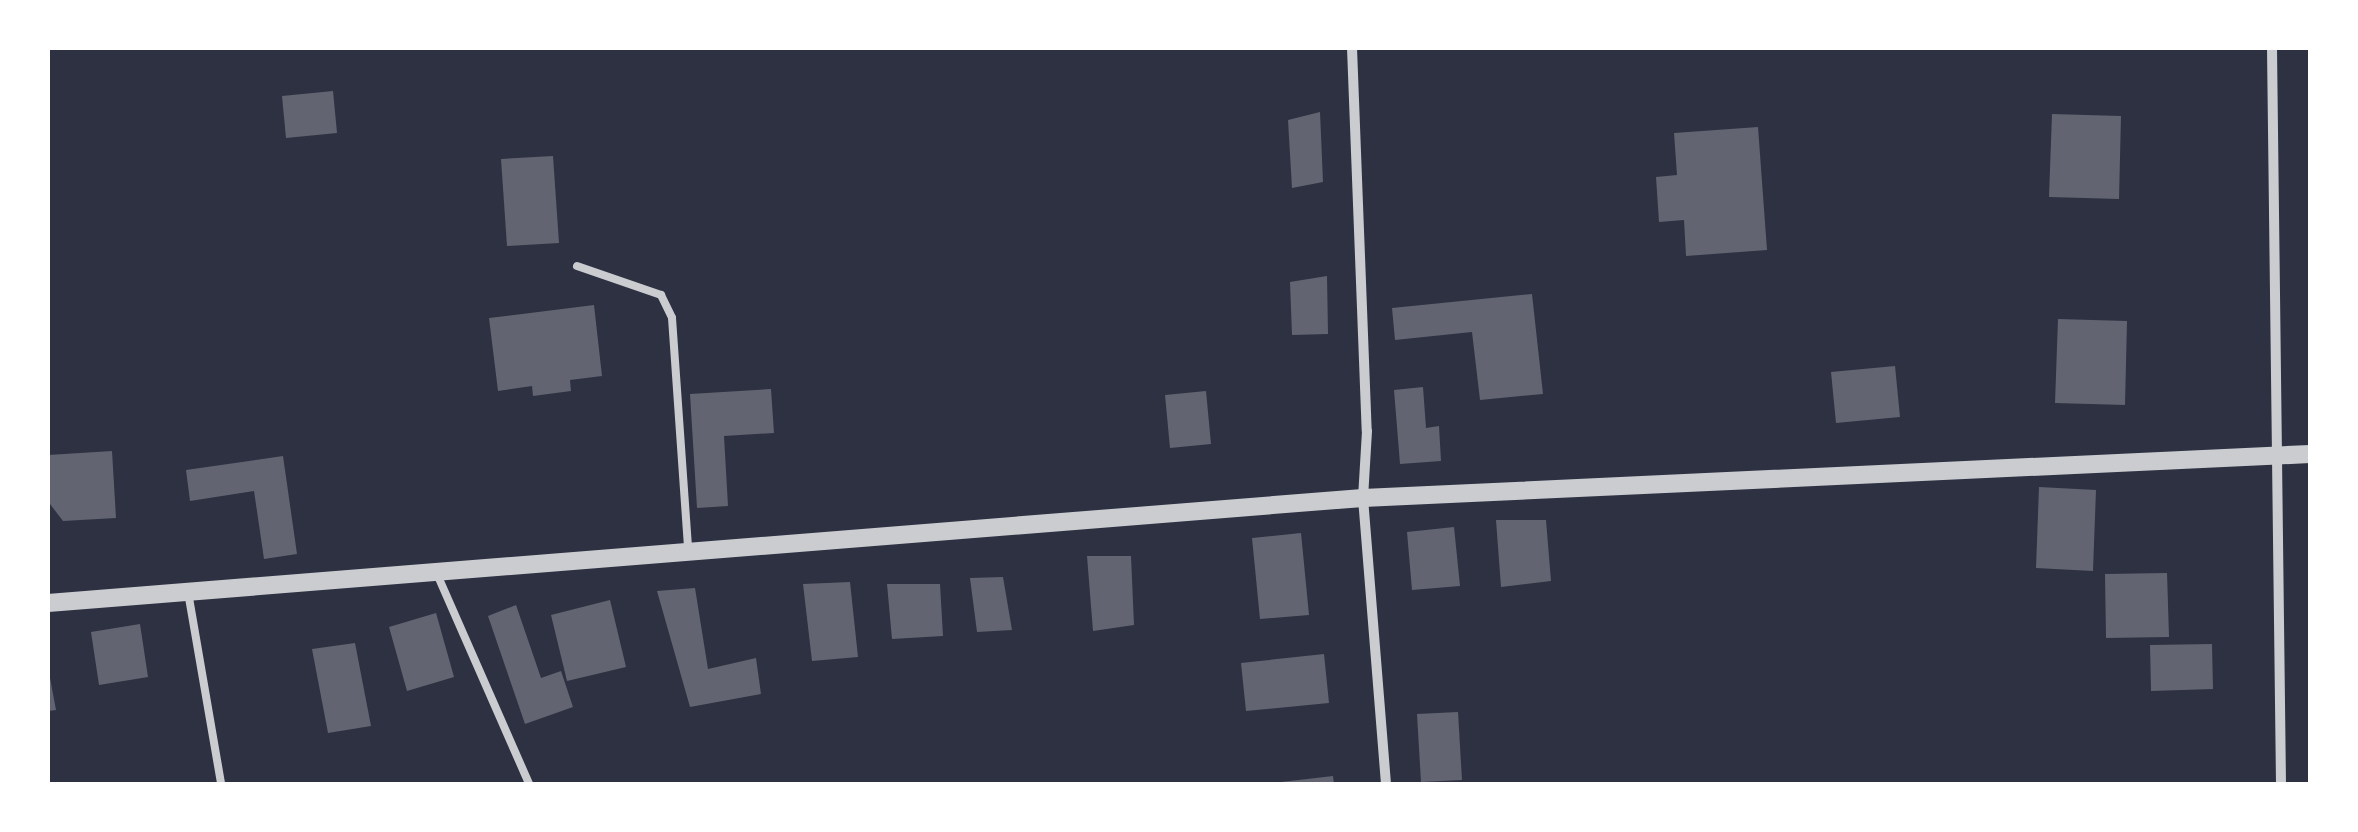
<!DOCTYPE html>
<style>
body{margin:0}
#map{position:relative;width:2358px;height:832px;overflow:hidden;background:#2d3142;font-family:"IBM Plex Sans",sans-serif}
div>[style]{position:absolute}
.building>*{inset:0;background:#626471}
.service>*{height:8px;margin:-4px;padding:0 4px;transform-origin:4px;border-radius:4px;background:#caccd0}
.minor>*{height:10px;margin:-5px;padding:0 5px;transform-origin:5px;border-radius:5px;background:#caccd0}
.tertiary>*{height:18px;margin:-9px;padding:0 9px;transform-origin:9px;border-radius:9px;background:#caccd0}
span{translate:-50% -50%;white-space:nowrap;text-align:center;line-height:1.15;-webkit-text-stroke:8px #fff;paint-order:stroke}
.frame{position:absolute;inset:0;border:50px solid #fff;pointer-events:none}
</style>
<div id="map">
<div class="building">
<div style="clip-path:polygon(333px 91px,337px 133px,286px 138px,282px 96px)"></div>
<div style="clip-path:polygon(1320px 112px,1323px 182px,1292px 188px,1288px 120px)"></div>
<div style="clip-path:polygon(2052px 114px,2121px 116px,2119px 199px,2049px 197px)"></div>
<div style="clip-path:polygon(1758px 127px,1767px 250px,1686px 256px,1684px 220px,1659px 222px,1656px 177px,1677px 175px,1674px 133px)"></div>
<div style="clip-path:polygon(553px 156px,559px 243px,507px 246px,501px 159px)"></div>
<div style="clip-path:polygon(1327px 276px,1328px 334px,1292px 335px,1290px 282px)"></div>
<div style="clip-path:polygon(1532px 294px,1543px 394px,1480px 400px,1472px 332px,1395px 340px,1392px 308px)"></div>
<div style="clip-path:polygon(594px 305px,602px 376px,570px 380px,571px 391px,533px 396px,532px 386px,498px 391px,489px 318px)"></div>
<div style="clip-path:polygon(2058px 319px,2127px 321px,2125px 405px,2055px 403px)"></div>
<div style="clip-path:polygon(1895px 366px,1900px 417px,1836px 423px,1831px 372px)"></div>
<div style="clip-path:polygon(1423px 387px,1426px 428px,1439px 426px,1441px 461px,1400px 464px,1394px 390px)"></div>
<div style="clip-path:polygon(771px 389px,774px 433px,724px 436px,728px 506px,697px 508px,690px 394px)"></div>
<div style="clip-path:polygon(1206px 391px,1211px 444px,1170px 448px,1165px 395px)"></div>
<div style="clip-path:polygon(112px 451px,116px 518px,63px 521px,50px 504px,48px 455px)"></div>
<div style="clip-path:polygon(283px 456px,297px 554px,264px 559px,254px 491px,190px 501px,186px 470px)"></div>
<div style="clip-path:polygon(2039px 487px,2096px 490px,2093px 571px,2036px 568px)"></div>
<div style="clip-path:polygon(1496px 520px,1546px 520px,1551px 581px,1501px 587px)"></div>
<div style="clip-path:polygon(1454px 527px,1460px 586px,1412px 590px,1407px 532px)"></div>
<div style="clip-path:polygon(1301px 533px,1309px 615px,1260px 619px,1252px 538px)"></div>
<div style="clip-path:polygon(1087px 556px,1131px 556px,1134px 625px,1093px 631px)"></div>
<div style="clip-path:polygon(2167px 573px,2169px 637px,2106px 638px,2105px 574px)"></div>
<div style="clip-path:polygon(1003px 577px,1012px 630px,977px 632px,970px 578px)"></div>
<div style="clip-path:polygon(850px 582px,858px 657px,812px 661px,803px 584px)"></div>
<div style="clip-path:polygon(887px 584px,940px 584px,943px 636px,892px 639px)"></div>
<div style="clip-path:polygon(695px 588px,708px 669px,756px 658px,761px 694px,690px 707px,657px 591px)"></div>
<div style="clip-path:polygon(610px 600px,626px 667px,567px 681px,551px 615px)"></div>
<div style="clip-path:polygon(516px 605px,541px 678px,561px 671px,573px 707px,525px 724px,488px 616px)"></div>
<div style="clip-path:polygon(436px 613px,454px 677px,407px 691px,389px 627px)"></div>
<div style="clip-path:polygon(140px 624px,148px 677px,99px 685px,91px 632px)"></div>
<div style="clip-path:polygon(355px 643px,371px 726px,328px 733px,312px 649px)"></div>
<div style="clip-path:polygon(2212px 644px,2213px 689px,2151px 691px,2150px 645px)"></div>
<div style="clip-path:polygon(1324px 654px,1329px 703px,1246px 711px,1241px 663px)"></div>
<div style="clip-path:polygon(48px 667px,56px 710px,48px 711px)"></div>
<div style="clip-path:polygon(1458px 712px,1462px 780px,1421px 782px,1417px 714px)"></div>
<div style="clip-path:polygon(1333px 776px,1334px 784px,1281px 784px,1281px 782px)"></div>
</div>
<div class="service">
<div style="left:577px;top:266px;width:89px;rotate:19deg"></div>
<div style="left:661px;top:295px;width:25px;rotate:64deg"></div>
<div style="left:672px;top:318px;width:232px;rotate:86deg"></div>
<div style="left:437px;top:574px;width:229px;rotate:66.3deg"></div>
<div style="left:188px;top:592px;width:195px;rotate:80.2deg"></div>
</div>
<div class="minor">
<div style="left:1352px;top:48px;width:383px;rotate:87.8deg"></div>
<div style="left:1367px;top:431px;width:67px;rotate:93.4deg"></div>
<div style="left:1363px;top:498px;width:287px;rotate:85.4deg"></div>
<div style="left:2272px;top:48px;width:736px;rotate:89.3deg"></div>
</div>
<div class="tertiary">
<div style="left:48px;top:603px;width:1319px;rotate:-4.57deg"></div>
<div style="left:1363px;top:498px;width:948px;rotate:-2.66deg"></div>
</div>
<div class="frame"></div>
</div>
